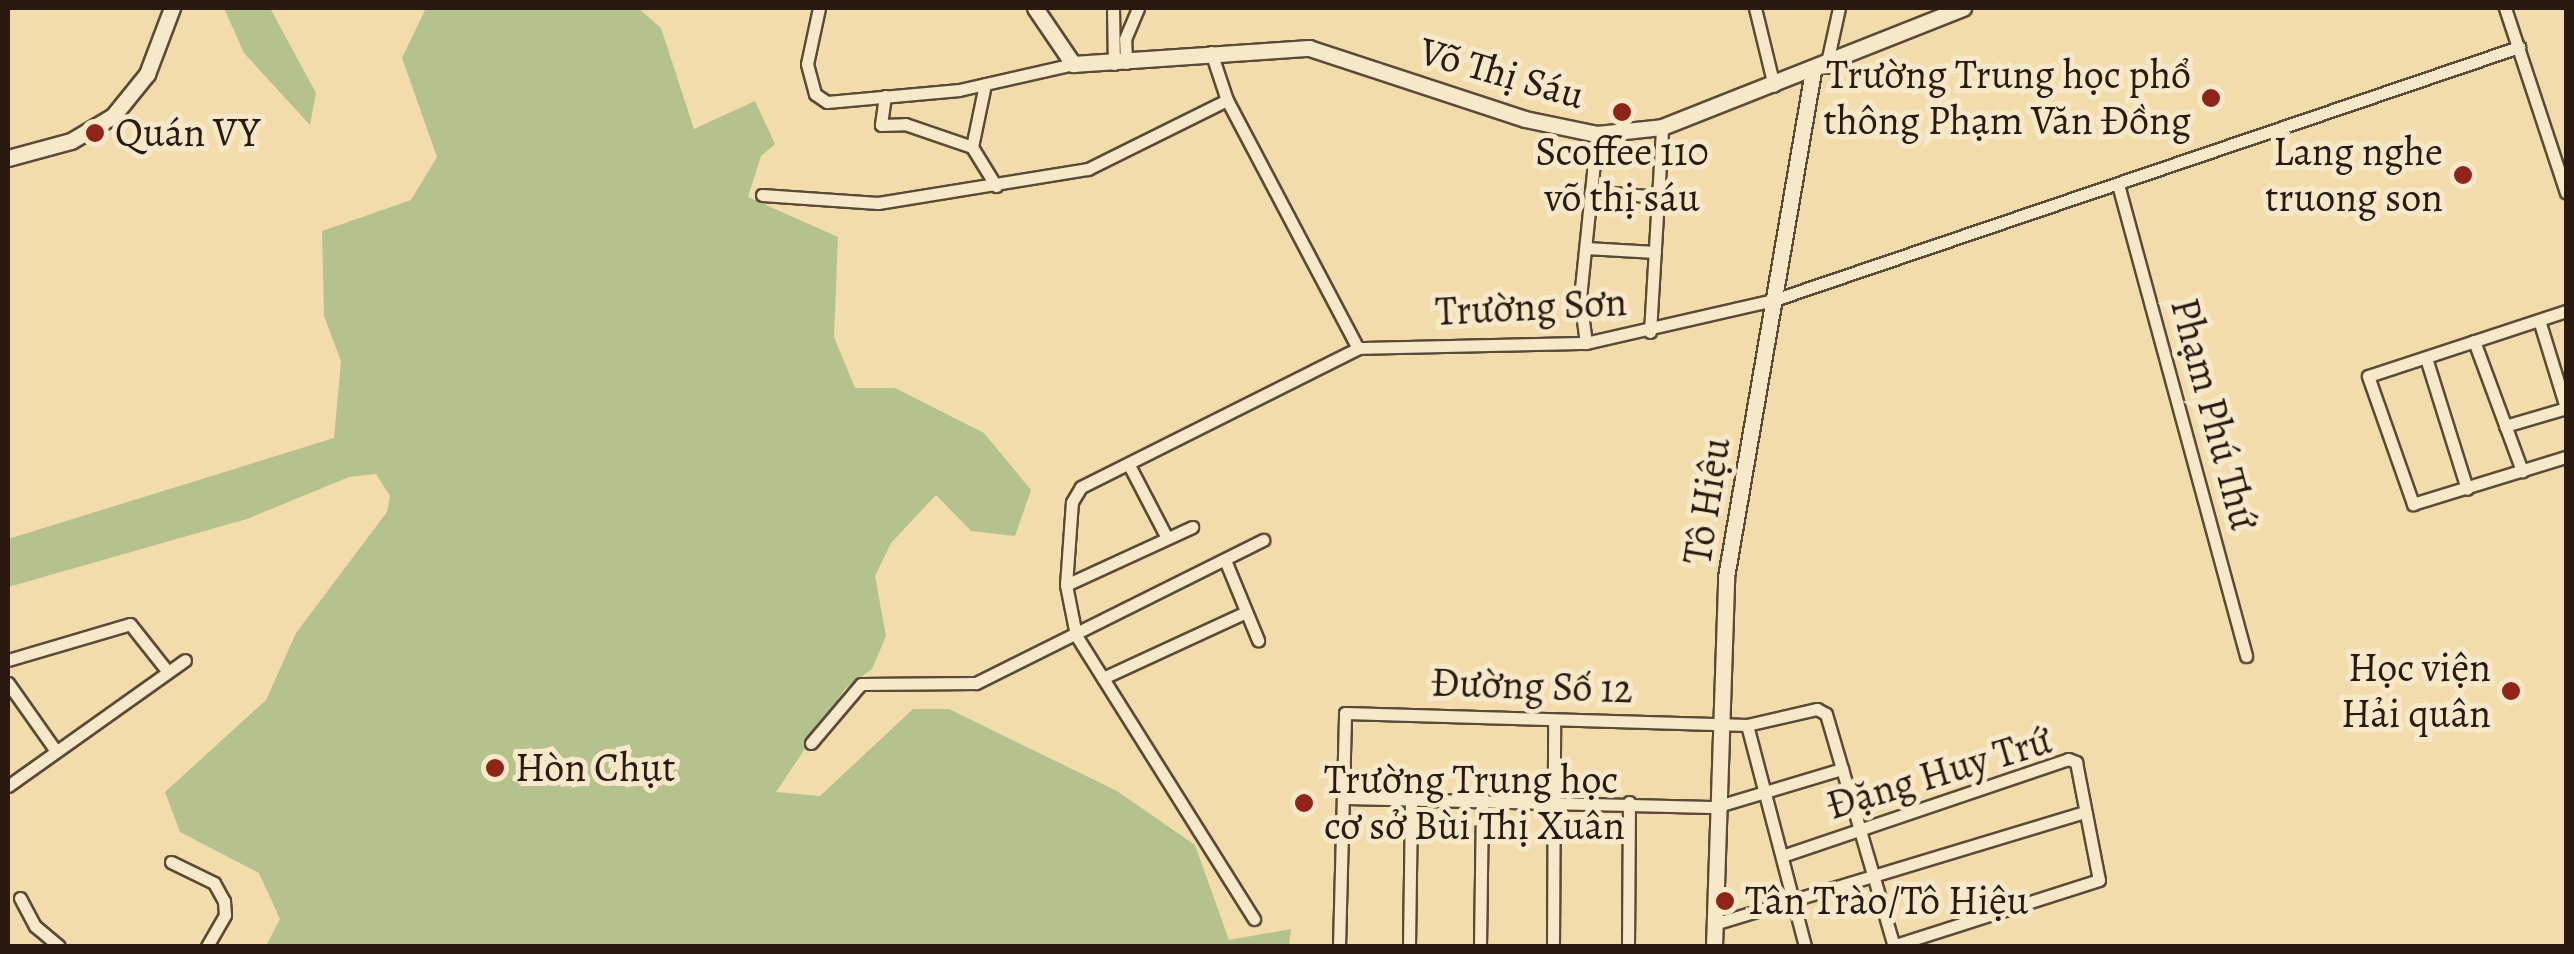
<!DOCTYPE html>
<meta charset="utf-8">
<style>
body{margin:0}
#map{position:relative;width:2574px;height:954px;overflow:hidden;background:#f2dcac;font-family:Alegreya,serif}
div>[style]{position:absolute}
.green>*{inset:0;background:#b6c28d}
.roads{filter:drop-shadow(2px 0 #5b4a36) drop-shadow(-2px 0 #5b4a36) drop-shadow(0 2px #5b4a36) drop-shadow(0 -2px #5b4a36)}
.street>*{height:11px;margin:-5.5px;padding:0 5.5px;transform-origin:5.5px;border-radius:5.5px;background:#f7e8c9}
.secondary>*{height:15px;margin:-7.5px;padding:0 7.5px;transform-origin:7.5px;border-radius:7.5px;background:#f7e8c9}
.dots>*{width:28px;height:28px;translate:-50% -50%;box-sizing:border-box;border:5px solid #f7e8c9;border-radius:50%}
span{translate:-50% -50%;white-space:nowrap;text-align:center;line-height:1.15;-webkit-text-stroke:10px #f7e8c9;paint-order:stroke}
.street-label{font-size:40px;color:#29190e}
.poi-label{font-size:40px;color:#29190e}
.right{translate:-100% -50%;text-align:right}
.left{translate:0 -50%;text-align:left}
.frame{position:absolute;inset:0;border:10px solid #29190e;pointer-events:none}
</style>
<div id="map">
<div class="green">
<div style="clip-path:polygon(224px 8px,270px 8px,316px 93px,310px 125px,244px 53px)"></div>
<div style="clip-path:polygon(426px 8px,638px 8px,661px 28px,694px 129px,755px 101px,775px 144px,761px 156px,748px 197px,838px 237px,834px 337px,855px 388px,895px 388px,984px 433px,1031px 490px,1015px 536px,971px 531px,936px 495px,891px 543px,875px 576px,886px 636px,872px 669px,845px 689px,776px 792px,820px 796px,913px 709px,949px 709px,1117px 791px,1195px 845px,1229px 940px,1291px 929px,1289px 946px,266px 946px,280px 919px,259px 873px,180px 832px,165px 792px,266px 700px,296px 633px,387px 512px,390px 496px,376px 474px,349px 477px,247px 519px,8px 587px,8px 539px,334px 438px,341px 361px,324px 316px,322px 231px,411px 200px,437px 157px,402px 58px)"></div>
</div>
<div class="roads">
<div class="street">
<div style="left:819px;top:8px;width:57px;rotate:102.1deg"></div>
<div style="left:807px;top:64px;width:31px;rotate:75deg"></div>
<div style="left:815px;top:94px;width:14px;rotate:34deg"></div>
<div style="left:827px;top:102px;width:133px;rotate:-5.2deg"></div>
<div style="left:959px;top:90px;width:117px;rotate:-12.8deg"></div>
<div style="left:1113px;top:8px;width:56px;rotate:89deg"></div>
<div style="left:1755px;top:8px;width:80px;rotate:76.3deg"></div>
<div style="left:2505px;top:8px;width:194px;rotate:71.7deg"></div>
<div style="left:1211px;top:52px;width:51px;rotate:71.6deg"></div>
<div style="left:1126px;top:63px;width:24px;rotate:-92deg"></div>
<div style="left:1125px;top:39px;width:34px;rotate:-67deg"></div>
<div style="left:1826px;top:67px;width:60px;rotate:-77.6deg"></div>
<div style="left:885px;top:96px;width:29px;rotate:98deg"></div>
<div style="left:881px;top:125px;width:24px;rotate:-2deg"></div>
<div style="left:905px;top:124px;width:71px;rotate:18.9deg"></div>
<div style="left:972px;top:147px;width:46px;rotate:58.4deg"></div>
<div style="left:972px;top:147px;width:64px;rotate:-78.3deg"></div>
<div style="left:2119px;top:188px;width:485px;rotate:74.8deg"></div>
<div style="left:1591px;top:191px;width:67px;rotate:5.1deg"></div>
<div style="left:762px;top:195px;width:116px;rotate:3.9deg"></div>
<div style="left:878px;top:203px;width:213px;rotate:-9.2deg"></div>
<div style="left:1088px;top:169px;width:155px;rotate:-26.4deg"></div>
<div style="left:1227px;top:100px;width:280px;rotate:62.2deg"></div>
<div style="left:1586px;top:248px;width:69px;rotate:3.3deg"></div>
<div style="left:2566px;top:311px;width:208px;rotate:161.8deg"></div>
<div style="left:2368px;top:376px;width:136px;rotate:70.6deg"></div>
<div style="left:2413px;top:504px;width:160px;rotate:-17.1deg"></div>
<div style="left:2539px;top:320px;width:92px;rotate:72.9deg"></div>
<div style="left:1650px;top:332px;width:205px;rotate:-86.6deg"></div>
<div style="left:2474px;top:341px;width:139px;rotate:69.7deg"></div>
<div style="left:1586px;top:343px;width:45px;rotate:-97.6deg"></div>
<div style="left:1580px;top:298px;width:165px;rotate:-84.1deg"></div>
<div style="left:2426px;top:358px;width:137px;rotate:72.6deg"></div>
<div style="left:2505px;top:426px;width:64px;rotate:-16.4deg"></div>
<div style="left:1129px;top:465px;width:82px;rotate:62.5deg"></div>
<div style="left:1225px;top:560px;width:87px;rotate:67.6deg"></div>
<div style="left:1066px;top:585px;width:139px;rotate:-24.7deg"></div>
<div style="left:8px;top:660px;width:127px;rotate:-16.4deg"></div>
<div style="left:130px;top:624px;width:61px;rotate:51.6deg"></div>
<div style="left:1103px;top:678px;width:157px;rotate:-24.8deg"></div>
<div style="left:8px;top:683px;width:83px;rotate:54.8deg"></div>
<div style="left:1747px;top:725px;width:228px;rotate:75.3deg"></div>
<div style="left:811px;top:743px;width:77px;rotate:-49.7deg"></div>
<div style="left:861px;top:684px;width:115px;rotate:-0.5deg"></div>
<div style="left:976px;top:683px;width:321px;rotate:-26.5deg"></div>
<div style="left:8px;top:786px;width:217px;rotate:-35.4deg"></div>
<div style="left:1343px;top:798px;width:372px;rotate:1.4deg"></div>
<div style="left:1715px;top:807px;width:133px;rotate:-16.7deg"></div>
<div style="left:1785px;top:855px;width:299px;rotate:-18.7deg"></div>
<div style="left:2068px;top:759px;width:9px;rotate:21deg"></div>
<div style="left:2076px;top:762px;width:120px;rotate:79deg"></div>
<div style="left:2099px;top:880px;width:217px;rotate:162.3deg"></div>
<div style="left:171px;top:862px;width:48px;rotate:26deg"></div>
<div style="left:214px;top:883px;width:21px;rotate:61deg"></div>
<div style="left:224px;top:901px;width:14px;rotate:86deg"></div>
<div style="left:225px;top:915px;width:36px;rotate:120deg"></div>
<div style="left:20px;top:898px;width:32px;rotate:62deg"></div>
<div style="left:35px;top:926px;width:31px;rotate:40deg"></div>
<div style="left:1254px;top:919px;width:335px;rotate:-122.1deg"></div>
<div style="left:1076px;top:635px;width:51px;rotate:-101.3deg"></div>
<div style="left:1066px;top:585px;width:83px;rotate:-85.9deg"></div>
<div style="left:1072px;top:502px;width:17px;rotate:-59deg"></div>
<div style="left:1081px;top:487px;width:310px;rotate:-26.6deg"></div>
<div style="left:1358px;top:348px;width:228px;rotate:-1.3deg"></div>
<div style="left:1586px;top:343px;width:193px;rotate:-12.9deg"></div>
<div style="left:1774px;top:300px;width:787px;rotate:-18.76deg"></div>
<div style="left:1714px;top:924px;width:388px;rotate:-16.8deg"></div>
<div style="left:1339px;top:946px;width:233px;rotate:-88.5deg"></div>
<div style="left:1345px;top:713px;width:402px;rotate:1.7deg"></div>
<div style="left:1747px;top:725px;width:72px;rotate:-12.9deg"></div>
<div style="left:1817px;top:709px;width:10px;rotate:29deg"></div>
<div style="left:1826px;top:714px;width:242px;rotate:73.7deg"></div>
<div style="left:1409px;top:946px;width:147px;rotate:-89.2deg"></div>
<div style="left:1480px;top:946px;width:146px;rotate:-89.2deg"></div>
<div style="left:1553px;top:946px;width:226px;rotate:-89.7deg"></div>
<div style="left:1628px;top:946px;width:144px;rotate:-89.6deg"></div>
</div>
<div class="secondary">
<div style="left:1035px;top:8px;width:68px;rotate:55.8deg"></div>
<div style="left:1073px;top:64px;width:237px;rotate:-3.9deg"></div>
<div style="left:1309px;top:48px;width:227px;rotate:18.2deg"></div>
<div style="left:1525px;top:119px;width:74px;rotate:11.8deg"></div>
<div style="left:1597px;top:134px;width:65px;rotate:-6.1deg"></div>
<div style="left:1662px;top:127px;width:324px;rotate:-21.6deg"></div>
<div style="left:8px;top:158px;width:65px;rotate:-15.1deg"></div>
<div style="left:71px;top:141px;width:49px;rotate:-30.8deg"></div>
<div style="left:113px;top:116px;width:54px;rotate:-51deg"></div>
<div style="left:147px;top:74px;width:71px;rotate:-69.3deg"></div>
<div style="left:1714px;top:946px;width:369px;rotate:-88.1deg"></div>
<div style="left:1726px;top:577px;width:513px;rotate:-80.24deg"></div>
</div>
</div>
<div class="dots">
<div style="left:2211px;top:98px;background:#8f2418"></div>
<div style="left:1622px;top:112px;background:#8f2418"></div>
<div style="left:95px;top:133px;background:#8f2418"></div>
<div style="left:2463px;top:175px;background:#8f2418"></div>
<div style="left:2511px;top:691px;background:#8f2418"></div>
<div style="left:495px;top:768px;background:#8f2418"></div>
<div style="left:1304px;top:803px;background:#8f2418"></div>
<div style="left:1725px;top:901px;background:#8f2418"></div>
</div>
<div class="street-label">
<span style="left:1502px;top:73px;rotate:16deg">Võ Thị Sáu</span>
<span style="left:1531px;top:307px;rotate:-3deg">Trường Sơn</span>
<span style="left:2214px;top:414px;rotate:75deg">Phạm Phú Thứ</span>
<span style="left:1707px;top:501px;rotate:-81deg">Tô Hiệu</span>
<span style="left:1532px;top:686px;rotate:2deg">Đường Số 12</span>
<span style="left:1939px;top:773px;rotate:-17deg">Đặng Huy Trứ</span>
</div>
<div class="poi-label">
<span class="right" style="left:2191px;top:98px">Trường Trung học phổ<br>thông Phạm Văn Đồng</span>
<span class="left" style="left:115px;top:133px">Quán VY</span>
<span style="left:1622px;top:175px">Scoffee 110<br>võ thị sáu</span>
<span class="right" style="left:2443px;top:175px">Lang nghe<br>truong son</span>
<span class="right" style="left:2491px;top:691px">Học viện<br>Hải quân</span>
<span class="left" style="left:515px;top:768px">Hòn Chụt</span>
<span class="left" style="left:1324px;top:803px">Trường Trung học<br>cơ sở Bùi Thị Xuân</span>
<span class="left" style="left:1745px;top:901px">Tân Trào/Tô Hiệu</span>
</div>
<div class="frame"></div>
</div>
